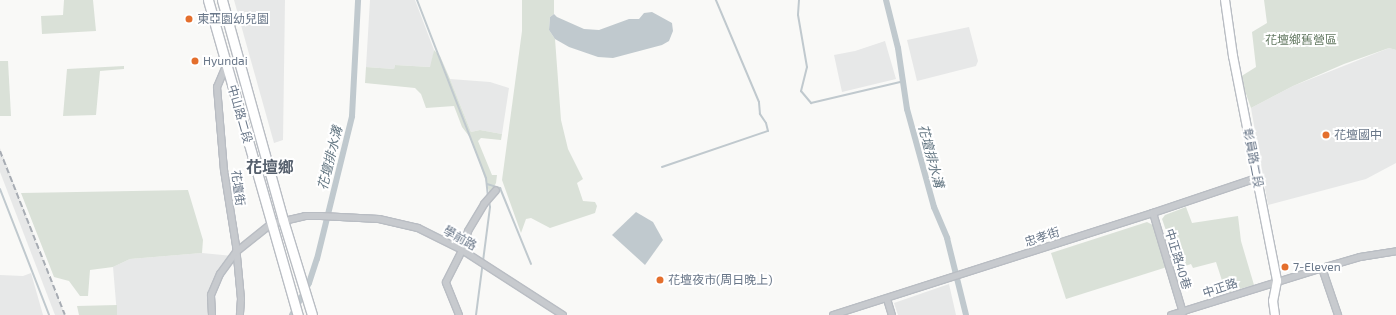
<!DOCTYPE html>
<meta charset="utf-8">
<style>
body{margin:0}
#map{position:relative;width:1396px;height:315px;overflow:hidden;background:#f9f9f7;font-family:"Exo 2","Noto Sans TC",sans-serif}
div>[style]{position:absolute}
.built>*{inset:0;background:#e7e8e8}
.green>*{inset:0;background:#dae1d8}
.water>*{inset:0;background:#c0c9ce}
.stream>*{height:2px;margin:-1px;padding:0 1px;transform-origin:1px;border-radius:1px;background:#c0c9ce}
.canal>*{height:6px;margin:-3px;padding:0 3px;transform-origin:3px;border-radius:3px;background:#c0c9ce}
.roads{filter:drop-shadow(1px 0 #b9bdc3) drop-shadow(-1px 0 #b9bdc3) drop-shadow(0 1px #b9bdc3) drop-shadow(0 -1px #b9bdc3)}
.minor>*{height:6px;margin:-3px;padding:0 3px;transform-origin:3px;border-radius:3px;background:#c7cace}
.secondary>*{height:8px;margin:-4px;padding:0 4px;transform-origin:4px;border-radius:4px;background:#fff}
.primary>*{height:9px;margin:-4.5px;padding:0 4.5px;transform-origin:4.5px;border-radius:4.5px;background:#fff}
.rail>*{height:2px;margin-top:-1px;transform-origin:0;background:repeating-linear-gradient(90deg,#a7acb3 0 6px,transparent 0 9px)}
.dots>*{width:11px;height:11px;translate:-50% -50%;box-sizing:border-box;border:2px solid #fff;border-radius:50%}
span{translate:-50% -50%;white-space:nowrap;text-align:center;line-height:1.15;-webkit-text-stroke:4px #fff;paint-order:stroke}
.poi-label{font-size:12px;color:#687688}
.left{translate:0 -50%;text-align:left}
.park-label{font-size:12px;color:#657a63}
.street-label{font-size:12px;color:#687688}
.water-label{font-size:13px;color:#647783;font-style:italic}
.district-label{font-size:16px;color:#56606d;font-weight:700}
</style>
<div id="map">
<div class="built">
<div style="clip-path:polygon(234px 0,285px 0,283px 140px,274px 143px)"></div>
<div style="clip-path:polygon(370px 0,415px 0,434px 50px,431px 67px,395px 65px,394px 69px,366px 67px)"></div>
<div style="clip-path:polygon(969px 27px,978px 61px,976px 66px,917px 81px,907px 40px)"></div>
<div style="clip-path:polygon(885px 41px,896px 79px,842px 92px,834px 55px,855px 51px)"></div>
<div style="clip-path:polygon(1389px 48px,1396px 50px,1396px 163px,1366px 179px,1268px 205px,1251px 108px,1293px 86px)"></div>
<div style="clip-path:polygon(450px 79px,490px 82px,509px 88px,502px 134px,480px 130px,471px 132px)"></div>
<div style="clip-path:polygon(0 148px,54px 286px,65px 315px,55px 315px,0 172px)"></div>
<div style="clip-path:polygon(202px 253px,233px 256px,214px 292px,210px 315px,117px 315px,113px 267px,130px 259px)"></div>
<div style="clip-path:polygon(31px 273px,43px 315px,0 315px,0 275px,23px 276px)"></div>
<div style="clip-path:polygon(949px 284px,956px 315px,898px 315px,894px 303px)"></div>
</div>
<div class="green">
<div style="clip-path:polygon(64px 0,93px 0,96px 31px,42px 34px,41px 16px,63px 15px)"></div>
<div style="clip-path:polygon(522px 0,554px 0,554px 14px,550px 17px,549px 30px,555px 39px,561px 120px,568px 149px,583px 179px,577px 183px,583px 201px,595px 202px,597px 206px,595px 213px,550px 228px,531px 218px,526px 219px,521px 233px,502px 180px,522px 31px)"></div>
<div style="clip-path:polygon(1264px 0,1396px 0,1396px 50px,1389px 48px,1344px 64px,1293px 86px,1251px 108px,1240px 77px,1256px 67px,1252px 32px,1267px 23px)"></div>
<div style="clip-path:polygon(434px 50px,440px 56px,450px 79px,471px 132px,480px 130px,502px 134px,501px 140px,481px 138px,478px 141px,492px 175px,497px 175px,496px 183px,490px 194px,472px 140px,462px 127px,454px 106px,426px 108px,421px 94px,415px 88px,365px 83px,366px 67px,394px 69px,395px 65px,430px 67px)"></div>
<div style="clip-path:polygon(0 61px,8px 61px,11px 116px,0 116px)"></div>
<div style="clip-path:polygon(124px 66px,124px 69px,100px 71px,96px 115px,63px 116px,67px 69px)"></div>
<div style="clip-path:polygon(188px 190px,203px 240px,202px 253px,130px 259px,113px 267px,90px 270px,88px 296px,80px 296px,69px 281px,54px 277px,21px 193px)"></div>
<div style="clip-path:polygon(1186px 207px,1192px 223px,1238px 216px,1241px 241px,1254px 285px,1226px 293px,1216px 262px,1193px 268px,1191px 264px,1179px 268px,1162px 219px,1165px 215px)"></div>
<div style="clip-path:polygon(1147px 222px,1155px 226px,1167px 267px,1066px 299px,1051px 253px)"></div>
<div style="clip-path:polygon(117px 305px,117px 315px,79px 315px,77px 306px)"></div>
</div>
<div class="water">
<div style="clip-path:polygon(652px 12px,672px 23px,673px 31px,669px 41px,662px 45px,613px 58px,598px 57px,569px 47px,555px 39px,549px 30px,550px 17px,554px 14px,557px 17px,584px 29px,599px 30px,629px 19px,639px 19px,644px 13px)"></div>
<div style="clip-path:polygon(636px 212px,653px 222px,663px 240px,645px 265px,612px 235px)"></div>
</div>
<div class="stream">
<div style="left:417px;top:0;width:191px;rotate:68.8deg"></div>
<div style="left:486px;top:178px;width:19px;rotate:84deg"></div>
<div style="left:799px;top:0;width:15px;rotate:94deg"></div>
<div style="left:798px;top:15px;width:53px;rotate:80.2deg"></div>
<div style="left:807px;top:67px;width:25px;rotate:104deg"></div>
<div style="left:801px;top:91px;width:16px;rotate:50deg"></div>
<div style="left:811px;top:103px;width:96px;rotate:-13.3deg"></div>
<div style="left:662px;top:167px;width:112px;rotate:-18.8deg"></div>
<div style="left:768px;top:131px;width:8px;rotate:-104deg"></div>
<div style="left:766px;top:123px;width:11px;rotate:-124deg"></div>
<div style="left:760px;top:114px;width:12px;rotate:-95deg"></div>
<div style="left:759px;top:102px;width:111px;rotate:-112.9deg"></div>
<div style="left:487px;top:184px;width:14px;rotate:17deg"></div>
<div style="left:500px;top:188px;width:82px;rotate:67.8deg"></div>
<div style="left:0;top:189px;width:135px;rotate:68.7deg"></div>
<div style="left:476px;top:315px;width:109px;rotate:-82.6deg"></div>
<div style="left:490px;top:207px;width:6px;rotate:-99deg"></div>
</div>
<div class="canal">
<div style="left:886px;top:0;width:49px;rotate:76deg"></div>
<div style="left:898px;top:48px;width:62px;rotate:81.6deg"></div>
<div style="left:907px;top:109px;width:102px;rotate:74.6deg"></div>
<div style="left:934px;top:207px;width:34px;rotate:67deg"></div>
<div style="left:947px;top:238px;width:79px;rotate:76.1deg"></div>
<div style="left:292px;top:315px;width:36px;rotate:-62deg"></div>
<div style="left:309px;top:283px;width:25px;rotate:-72deg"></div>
<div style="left:317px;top:259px;width:147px;rotate:-76.2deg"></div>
<div style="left:352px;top:116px;width:116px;rotate:-87deg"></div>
</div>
<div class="roads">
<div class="minor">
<div style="left:226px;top:66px;width:23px;rotate:113deg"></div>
<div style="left:217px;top:87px;width:83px;rotate:85.2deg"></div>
<div style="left:224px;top:170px;width:77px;rotate:81deg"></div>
<div style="left:236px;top:246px;width:53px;rotate:84.6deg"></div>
<div style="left:241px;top:299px;width:16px;rotate:94deg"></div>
<div style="left:1153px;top:213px;width:104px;rotate:73.3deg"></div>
<div style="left:1322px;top:268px;width:50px;rotate:71.2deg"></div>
<div style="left:887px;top:299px;width:17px;rotate:73deg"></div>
<div style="left:212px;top:315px;width:20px;rotate:-93deg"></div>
<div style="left:211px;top:295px;width:23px;rotate:-67deg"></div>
<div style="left:220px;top:274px;width:27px;rotate:-54deg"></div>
<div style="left:236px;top:252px;width:45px;rotate:-38.7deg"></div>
<div style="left:271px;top:224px;width:35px;rotate:-13deg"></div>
<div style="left:305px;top:216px;width:16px"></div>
<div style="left:321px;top:216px;width:58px;rotate:3deg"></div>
<div style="left:379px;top:219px;width:40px;rotate:13deg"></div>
<div style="left:418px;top:228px;width:49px;rotate:26.6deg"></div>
<div style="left:462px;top:250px;width:120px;rotate:32.8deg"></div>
<div style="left:459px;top:315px;width:35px;rotate:-112deg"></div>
<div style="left:446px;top:282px;width:36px;rotate:-63deg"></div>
<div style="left:462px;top:250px;width:20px;rotate:-72deg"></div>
<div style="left:468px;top:231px;width:31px;rotate:-59deg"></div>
<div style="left:484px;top:204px;width:18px;rotate:-49deg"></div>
<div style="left:833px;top:315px;width:336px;rotate:-17.7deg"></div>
<div style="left:1153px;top:213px;width:110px;rotate:-18.6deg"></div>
<div style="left:1171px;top:315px;width:158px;rotate:-17.3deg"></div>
<div style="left:1322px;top:268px;width:40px;rotate:-16deg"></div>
<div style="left:1360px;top:257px;width:36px;rotate:-9deg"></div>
</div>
<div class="secondary">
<div style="left:1225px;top:0;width:57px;rotate:81.9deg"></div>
<div style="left:1233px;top:56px;width:229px;rotate:78.9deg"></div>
<div style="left:1277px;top:281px;width:20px;rotate:101deg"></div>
<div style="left:1273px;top:301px;width:14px;rotate:82deg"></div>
</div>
<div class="primary">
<div style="left:208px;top:0;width:328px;rotate:74.1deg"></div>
<div style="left:222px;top:0;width:228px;rotate:74.5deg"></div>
<div style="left:283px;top:220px;width:99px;rotate:73deg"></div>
</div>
</div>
<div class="rail">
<div style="left:0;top:151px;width:176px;rotate:68.4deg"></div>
</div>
<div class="dots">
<div style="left:189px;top:19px;background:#e46f2d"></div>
<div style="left:195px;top:61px;background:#e46f2d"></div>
<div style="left:1326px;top:135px;background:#e46f2d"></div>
<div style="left:1285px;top:267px;background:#e46f2d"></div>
<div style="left:660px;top:280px;background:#e46f2d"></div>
</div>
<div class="poi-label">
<span class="left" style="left:197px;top:19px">東亞園幼兒園</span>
<span class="left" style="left:203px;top:61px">Hyundai</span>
<span class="left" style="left:1334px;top:135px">花壇國中</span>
<span class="left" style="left:1293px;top:267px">7-Eleven</span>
<span class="left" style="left:668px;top:280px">花壇夜市(周日晚上)</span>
</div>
<div class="park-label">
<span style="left:1301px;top:40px">花壇鄉舊營區</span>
</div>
<div class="street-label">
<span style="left:240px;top:114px;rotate:74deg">中山路二段</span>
<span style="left:1253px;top:158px;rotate:79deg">彰員路二段</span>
<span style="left:238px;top:188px;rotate:82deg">花壇街</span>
<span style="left:1042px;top:237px;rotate:-18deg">忠孝街</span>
<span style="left:460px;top:238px;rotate:29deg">學前路</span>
<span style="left:1178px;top:259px;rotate:73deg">中正路40巷</span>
<span style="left:1220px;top:288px;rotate:-18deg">中正路</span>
</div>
<div class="water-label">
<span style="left:931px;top:156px;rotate:75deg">花壇排水溝</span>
<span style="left:330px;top:158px;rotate:-76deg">花壇排水溝</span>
</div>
<div class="district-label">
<span style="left:270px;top:167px">花壇鄉</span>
</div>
</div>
